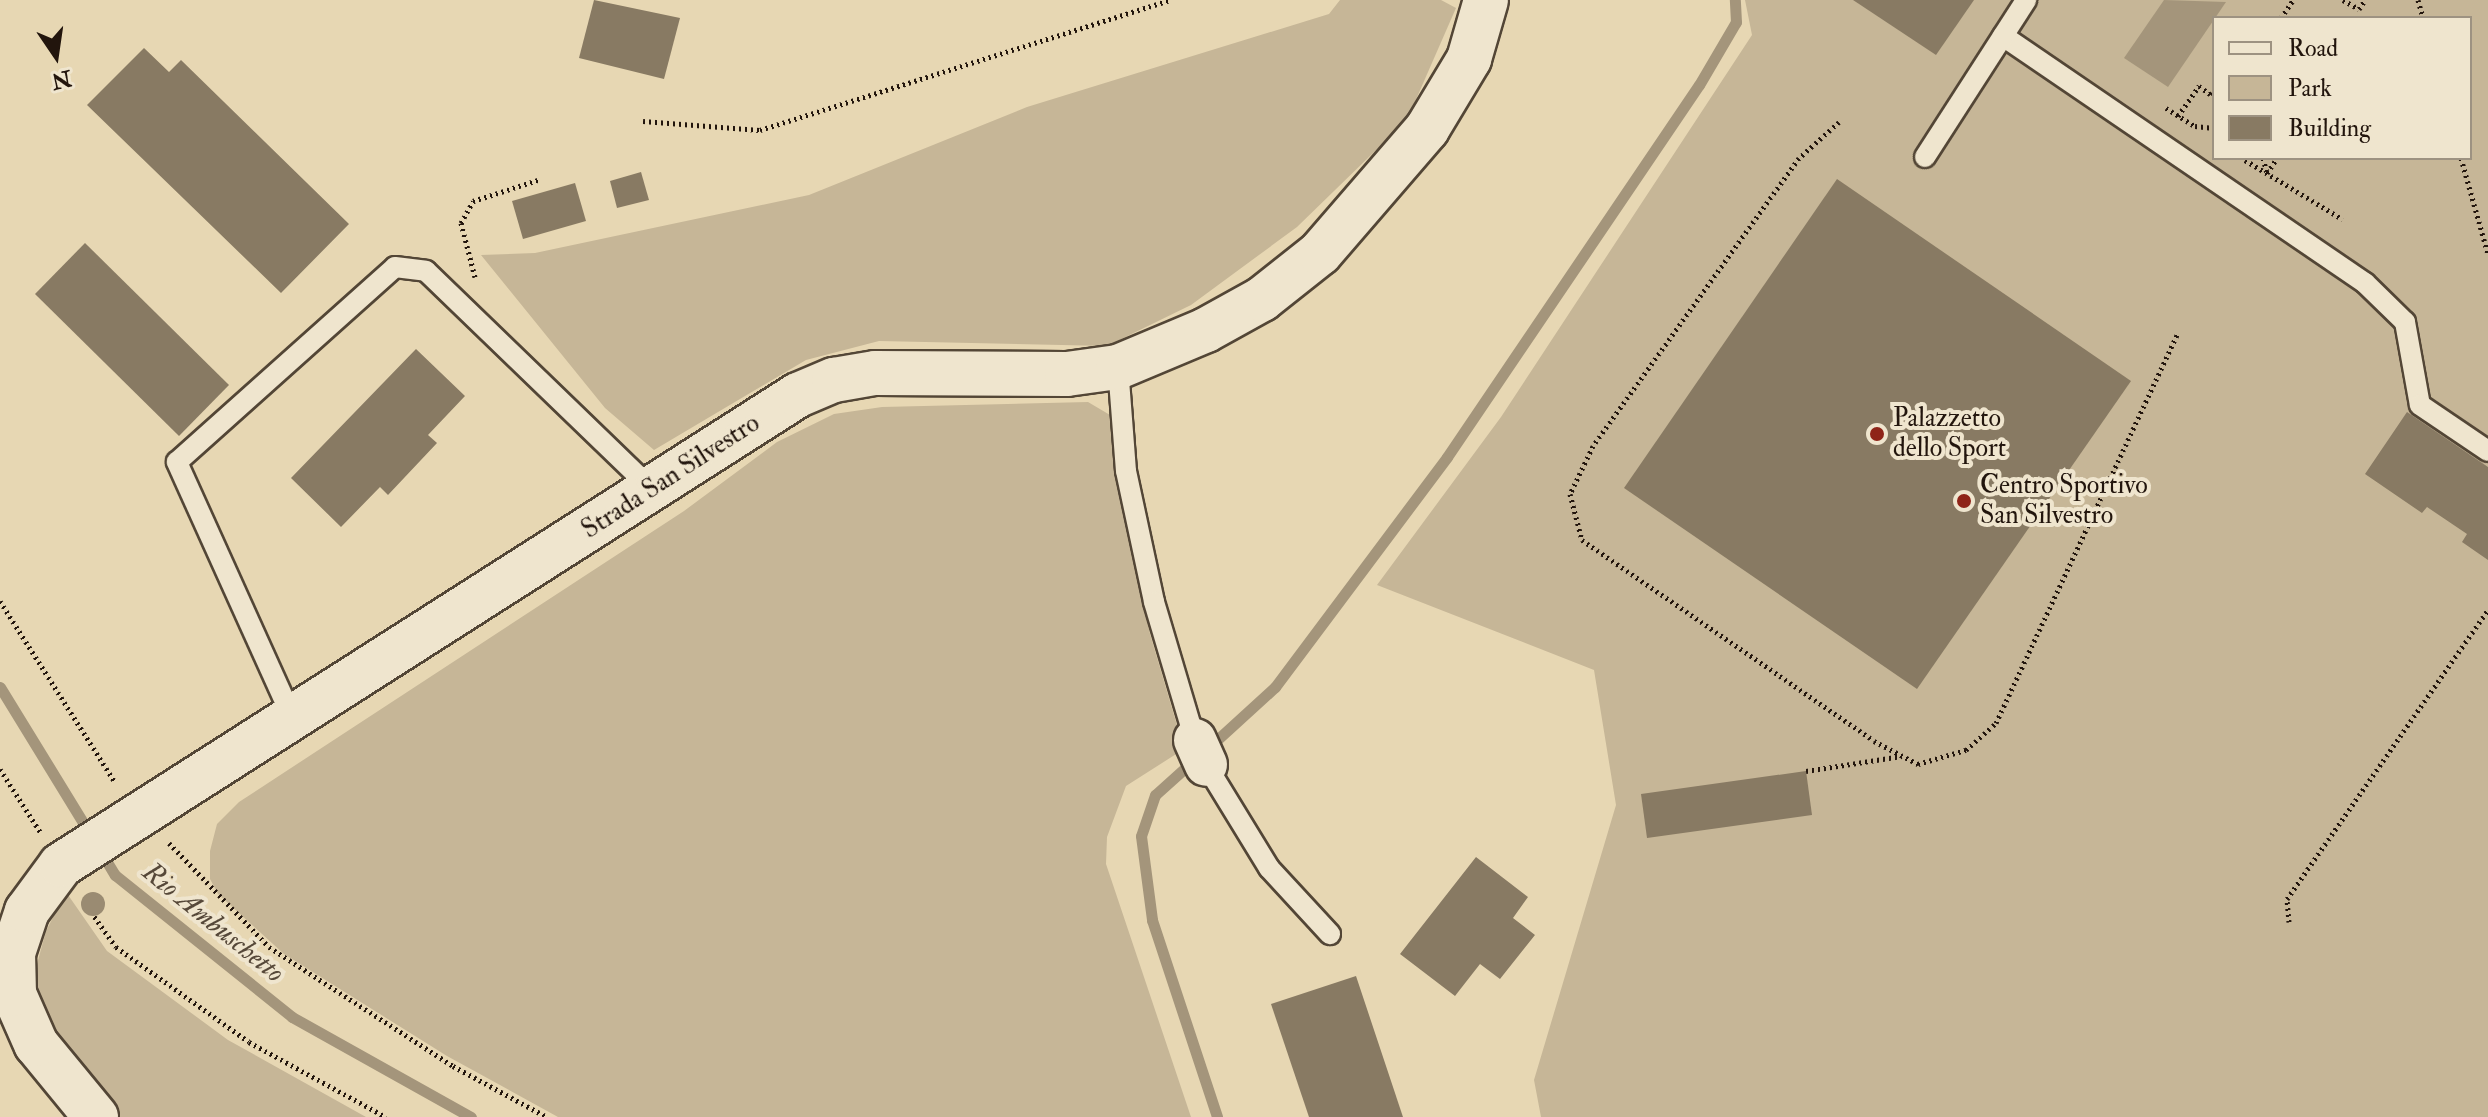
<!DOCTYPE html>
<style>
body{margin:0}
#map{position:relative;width:2488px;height:1117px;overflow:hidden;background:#e7d7b3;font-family:"IM FELL Double Pica",serif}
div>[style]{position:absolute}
.green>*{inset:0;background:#c6b697}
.water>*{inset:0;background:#a4957b}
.stream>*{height:11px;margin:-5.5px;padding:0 5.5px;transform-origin:5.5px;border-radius:5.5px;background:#a4957b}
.building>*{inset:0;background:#887a63}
.path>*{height:5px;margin-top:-2.5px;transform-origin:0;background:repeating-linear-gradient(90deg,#22150d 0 2px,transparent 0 6px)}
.roads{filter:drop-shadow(2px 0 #534636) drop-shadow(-2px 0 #534636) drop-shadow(0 2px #534636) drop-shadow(0 -2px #534636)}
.lane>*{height:20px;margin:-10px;padding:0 10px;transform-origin:10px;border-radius:10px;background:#efe5ce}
.street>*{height:42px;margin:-21px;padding:0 21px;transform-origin:21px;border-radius:21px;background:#efe5ce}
.secondary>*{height:44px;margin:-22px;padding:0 22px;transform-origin:22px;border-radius:22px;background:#efe5ce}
.trees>*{width:24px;height:24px;margin:-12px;border-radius:50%;background:#9a8b72}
.dots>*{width:22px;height:22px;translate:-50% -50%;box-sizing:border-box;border:4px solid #efe5ce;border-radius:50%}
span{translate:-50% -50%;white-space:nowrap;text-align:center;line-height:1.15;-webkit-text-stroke:8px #efe5ce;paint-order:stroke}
.poi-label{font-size:26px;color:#22150d}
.left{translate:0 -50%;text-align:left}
.street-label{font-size:26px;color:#22150d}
.water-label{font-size:28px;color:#564839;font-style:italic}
.legend{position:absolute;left:2212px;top:16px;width:260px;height:144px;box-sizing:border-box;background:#efe5ce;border:2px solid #9d9281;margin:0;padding:10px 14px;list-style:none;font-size:24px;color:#22150d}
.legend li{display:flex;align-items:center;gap:16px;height:40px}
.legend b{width:40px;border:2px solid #9d9281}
.north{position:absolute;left:16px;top:16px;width:80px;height:80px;-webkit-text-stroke:6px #efe5ce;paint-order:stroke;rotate:167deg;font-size:22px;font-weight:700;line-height:32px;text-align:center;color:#22150d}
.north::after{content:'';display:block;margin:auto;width:28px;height:36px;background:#22150d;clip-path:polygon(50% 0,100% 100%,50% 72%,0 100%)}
</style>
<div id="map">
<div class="green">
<div style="clip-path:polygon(1340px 0,1441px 0,1456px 8px,1407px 120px,1297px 227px,1191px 305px,1107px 346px,879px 341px,806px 360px,654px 450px,605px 408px,481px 255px,535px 253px,809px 195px,1027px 107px,1329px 14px)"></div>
<div style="clip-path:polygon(evenodd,1745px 0,2488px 0,2488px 1117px,1541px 1117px,1534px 1080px,1616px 805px,1594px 670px,1377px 585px,1501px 417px,1752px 35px,1745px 0,2214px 18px,2470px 18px,2470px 158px,2214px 158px,2214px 18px)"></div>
<div style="clip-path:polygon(1088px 402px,1110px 415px,1114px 467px,1150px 634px,1184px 749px,1126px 786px,1107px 837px,1106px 864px,1191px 1117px,558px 1117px,447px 1056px,284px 954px,218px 894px,210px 879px,210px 851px,217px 824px,239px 802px,684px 511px,777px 442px,834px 414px,882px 407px)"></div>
<div style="clip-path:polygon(66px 892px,107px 951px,228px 1040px,366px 1117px,120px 1117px,56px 1039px,38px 994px,37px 964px,46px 931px)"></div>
</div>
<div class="water">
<div style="clip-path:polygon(2164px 0,2226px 2px,2168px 87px,2124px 58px)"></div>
</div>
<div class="stream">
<div style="left:0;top:687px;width:176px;rotate:58.5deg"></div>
<div style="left:1207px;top:749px;width:92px;rotate:-42.4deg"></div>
<div style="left:1275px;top:687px;width:287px;rotate:-53.2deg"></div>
<div style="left:1447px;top:457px;width:449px;rotate:-55.9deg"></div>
<div style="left:1699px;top:85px;width:73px;rotate:-59.6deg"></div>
<div style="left:1736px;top:22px;width:22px;rotate:-93deg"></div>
<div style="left:1194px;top:760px;width:52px;rotate:138.1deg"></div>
<div style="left:1155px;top:795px;width:43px;rotate:108.9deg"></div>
<div style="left:1141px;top:836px;width:85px;rotate:82.5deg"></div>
<div style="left:1152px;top:920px;width:207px;rotate:71.7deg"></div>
<div style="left:101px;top:852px;width:27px;rotate:59deg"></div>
<div style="left:115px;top:875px;width:227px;rotate:38.7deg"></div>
<div style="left:292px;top:1017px;width:205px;rotate:29.2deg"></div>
</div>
<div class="building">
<div style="clip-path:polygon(594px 0,680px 18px,664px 79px,579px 58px)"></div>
<div style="clip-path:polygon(1853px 0,1974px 0,1936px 55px)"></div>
<div style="clip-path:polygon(144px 48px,169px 72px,181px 60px,349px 224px,281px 293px,87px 105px)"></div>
<div style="clip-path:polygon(641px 172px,649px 200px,617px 208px,610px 181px)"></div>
<div style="clip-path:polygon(1837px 179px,2131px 381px,1917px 689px,1624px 488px)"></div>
<div style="clip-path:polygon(575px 183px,586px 221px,523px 239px,512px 201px)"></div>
<div style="clip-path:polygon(85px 243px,229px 385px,179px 436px,35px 294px)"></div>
<div style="clip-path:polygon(416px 349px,465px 396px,428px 435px,437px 443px,388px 495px,380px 487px,341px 527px,291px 478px)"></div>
<div style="clip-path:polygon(2407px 412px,2488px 467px,2488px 560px,2462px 542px,2467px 534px,2427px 507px,2422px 513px,2365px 474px)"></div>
<div style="clip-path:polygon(1806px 771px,1812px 815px,1647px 838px,1641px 794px)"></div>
<div style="clip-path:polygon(1476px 857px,1528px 897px,1513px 918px,1535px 935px,1500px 979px,1480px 964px,1455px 996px,1400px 954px)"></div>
<div style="clip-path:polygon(1356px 976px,1403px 1117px,1309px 1117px,1271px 1004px)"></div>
</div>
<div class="path">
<div style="left:2343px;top:0;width:18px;rotate:29deg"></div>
<div style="left:2359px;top:9px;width:11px;rotate:-56deg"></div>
<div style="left:2418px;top:0;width:19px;rotate:74deg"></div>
<div style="left:2281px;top:18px;width:22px;rotate:-56deg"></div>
<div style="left:2166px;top:108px;width:34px;rotate:32deg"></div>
<div style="left:2195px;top:126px;width:19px;rotate:6deg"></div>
<div style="left:2178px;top:116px;width:37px;rotate:-55deg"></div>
<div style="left:2199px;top:86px;width:14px;rotate:36deg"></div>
<div style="left:2210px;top:94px;width:6px;rotate:-51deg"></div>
<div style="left:643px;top:121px;width:117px;rotate:4.4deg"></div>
<div style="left:760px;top:130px;width:429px;rotate:-17.6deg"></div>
<div style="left:1839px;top:122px;width:54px;rotate:138deg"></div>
<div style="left:1799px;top:158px;width:354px;rotate:125.6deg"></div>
<div style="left:1593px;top:446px;width:53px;rotate:115.6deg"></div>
<div style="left:1570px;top:494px;width:48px;rotate:75.4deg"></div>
<div style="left:1582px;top:540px;width:354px;rotate:34.5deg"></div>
<div style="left:1874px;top:741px;width:50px;rotate:27.6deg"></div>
<div style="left:1918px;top:764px;width:50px;rotate:-16.3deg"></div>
<div style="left:1966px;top:750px;width:40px;rotate:-42deg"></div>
<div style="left:1996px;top:723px;width:429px;rotate:-65deg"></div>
<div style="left:2263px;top:158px;width:16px;rotate:75deg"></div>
<div style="left:2267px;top:173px;width:18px;rotate:-56deg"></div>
<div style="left:2461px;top:158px;width:100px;rotate:74.3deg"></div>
<div style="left:2245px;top:160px;width:114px;rotate:31.3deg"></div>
<div style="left:475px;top:277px;width:56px;rotate:-104.5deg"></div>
<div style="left:461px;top:223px;width:25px;rotate:-61deg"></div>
<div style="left:473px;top:201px;width:71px;rotate:-17.9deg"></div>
<div style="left:0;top:601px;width:214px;rotate:57.6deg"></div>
<div style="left:0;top:769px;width:76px;rotate:57.4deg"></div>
<div style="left:1806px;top:771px;width:97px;rotate:-8.9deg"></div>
<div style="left:169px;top:843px;width:144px;rotate:46.1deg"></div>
<div style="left:269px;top:947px;width:219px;rotate:32.9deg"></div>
<div style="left:453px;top:1066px;width:107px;rotate:28.5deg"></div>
<div style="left:84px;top:902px;width:55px;rotate:54.6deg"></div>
<div style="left:116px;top:947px;width:163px;rotate:35.5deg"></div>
<div style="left:249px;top:1042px;width:156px;rotate:28.7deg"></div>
<div style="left:2289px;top:922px;width:23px;rotate:-95deg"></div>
<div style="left:2287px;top:899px;width:352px;rotate:-55.2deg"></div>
</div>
<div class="roads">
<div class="lane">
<div style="left:2003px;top:36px;width:438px;rotate:34.3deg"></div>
<div style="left:2365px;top:283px;width:56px;rotate:44.3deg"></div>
<div style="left:2405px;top:322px;width:84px;rotate:79.8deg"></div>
<div style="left:2420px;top:405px;width:82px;rotate:34.1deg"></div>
<div style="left:1925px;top:157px;width:187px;rotate:-57.2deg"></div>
<div style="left:1118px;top:367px;width:104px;rotate:85.6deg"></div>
<div style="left:1126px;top:471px;width:134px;rotate:77.9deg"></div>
<div style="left:1154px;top:602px;width:144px;rotate:73.5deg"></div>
<div style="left:292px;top:717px;width:280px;rotate:-114.3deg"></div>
<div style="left:177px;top:462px;width:292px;rotate:-41.8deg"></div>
<div style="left:395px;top:267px;width:31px;rotate:7deg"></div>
<div style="left:426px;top:271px;width:314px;rotate:44deg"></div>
<div style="left:1206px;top:765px;width:121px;rotate:58.5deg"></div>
<div style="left:1269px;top:868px;width:90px;rotate:47.3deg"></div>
</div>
<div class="street">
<div style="left:1195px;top:740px;width:27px;rotate:66deg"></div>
</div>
<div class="secondary">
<div style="left:96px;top:1117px;width:94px;rotate:-129.4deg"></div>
<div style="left:36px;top:1044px;width:55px;rotate:-113.7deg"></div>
<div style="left:14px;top:994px;width:41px;rotate:-91.4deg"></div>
<div style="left:13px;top:953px;width:44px;rotate:-71.6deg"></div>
<div style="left:27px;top:911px;width:57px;rotate:-53.5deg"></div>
<div style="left:61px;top:865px;width:874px;rotate:-32.53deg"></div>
<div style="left:798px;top:395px;width:39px;rotate:-23deg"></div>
<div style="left:834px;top:380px;width:42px;rotate:-9.7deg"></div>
<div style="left:875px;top:373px;width:192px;rotate:0.3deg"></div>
<div style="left:1067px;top:374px;width:51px;rotate:-7.8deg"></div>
<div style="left:1118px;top:367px;width:95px;rotate:-22.8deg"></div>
<div style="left:1206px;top:330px;width:64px;rotate:-29deg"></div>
<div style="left:1262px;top:299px;width:74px;rotate:-38.4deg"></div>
<div style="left:1320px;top:253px;width:164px;rotate:-49.2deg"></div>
<div style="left:1427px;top:129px;width:82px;rotate:-59deg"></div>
<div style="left:1469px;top:59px;width:61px;rotate:-73.9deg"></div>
</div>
</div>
<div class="trees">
<div style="left:93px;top:904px"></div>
</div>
<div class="dots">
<div style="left:1877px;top:434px;background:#8f2418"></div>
<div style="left:1964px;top:501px;background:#8f2418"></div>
</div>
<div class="poi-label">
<span class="left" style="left:1893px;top:434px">Palazzetto<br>dello Sport</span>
<span class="left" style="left:1980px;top:501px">Centro Sportivo<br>San Silvestro</span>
</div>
<div class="street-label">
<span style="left:671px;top:477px;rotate:-33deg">Strada San Silvestro</span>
</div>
<div class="water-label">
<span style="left:213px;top:923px;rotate:39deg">Rio Ambuschetto</span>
</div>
<ul class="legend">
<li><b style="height:10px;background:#efe5ce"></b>Road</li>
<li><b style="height:22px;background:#c6b697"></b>Park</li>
<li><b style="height:22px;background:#887a63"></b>Building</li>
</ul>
<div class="north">N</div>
</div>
